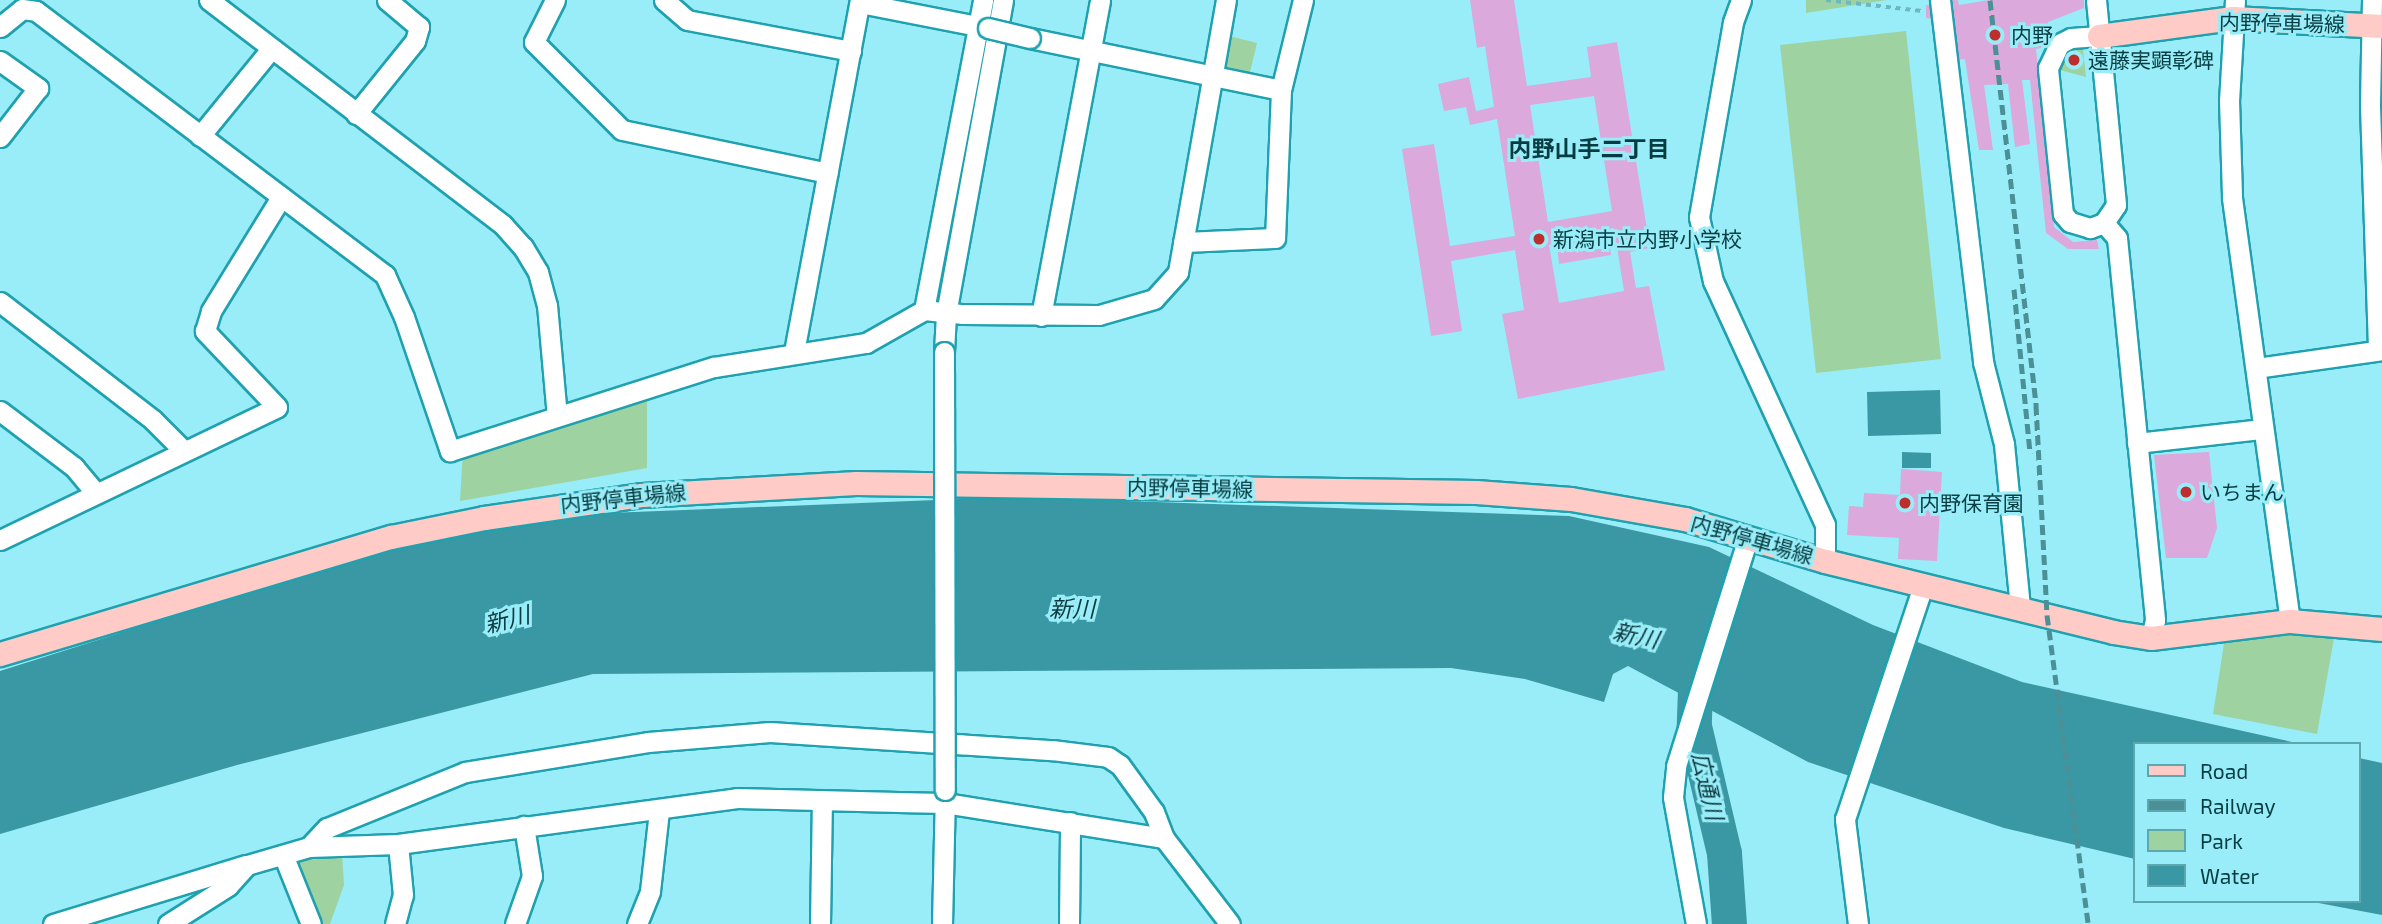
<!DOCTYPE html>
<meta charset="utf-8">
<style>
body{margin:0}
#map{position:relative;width:2382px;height:924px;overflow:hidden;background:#98edf8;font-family:"Exo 2","Noto Sans JP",sans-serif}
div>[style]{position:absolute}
.green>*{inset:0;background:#9ed2a1}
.water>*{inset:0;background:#3998a3}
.river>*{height:35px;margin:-17.5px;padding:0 17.5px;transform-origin:17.5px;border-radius:17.5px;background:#3998a3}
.building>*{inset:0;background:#dba9db}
.path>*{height:3.5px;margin-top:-1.75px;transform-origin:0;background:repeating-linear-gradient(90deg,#6cb8c1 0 5px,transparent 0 10px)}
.roads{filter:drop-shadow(2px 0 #1fa1af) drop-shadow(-2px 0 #1fa1af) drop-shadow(0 2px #1fa1af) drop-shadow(0 -2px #1fa1af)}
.minor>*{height:19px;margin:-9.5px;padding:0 9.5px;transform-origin:9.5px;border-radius:9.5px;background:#fff}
.major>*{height:23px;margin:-11.5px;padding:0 11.5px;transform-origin:11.5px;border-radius:11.5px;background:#fecbc6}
.rail>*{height:5px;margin-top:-2.5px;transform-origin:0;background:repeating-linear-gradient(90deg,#4b8f97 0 10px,transparent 0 15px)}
.bridges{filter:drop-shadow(2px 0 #1fa1af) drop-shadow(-2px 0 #1fa1af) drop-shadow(0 2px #1fa1af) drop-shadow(0 -2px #1fa1af)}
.minor-bridge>*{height:19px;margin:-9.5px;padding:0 9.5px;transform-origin:9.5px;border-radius:9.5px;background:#fff}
.dots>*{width:19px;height:19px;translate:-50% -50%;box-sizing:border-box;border:4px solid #98edf8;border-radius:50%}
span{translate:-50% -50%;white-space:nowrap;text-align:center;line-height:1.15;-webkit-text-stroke:6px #98edf8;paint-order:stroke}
.street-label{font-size:21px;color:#073d42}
.poi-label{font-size:21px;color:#073d42}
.left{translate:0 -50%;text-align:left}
.neighbourhood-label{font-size:23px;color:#073d42;font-weight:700}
.water-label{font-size:23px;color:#0d393f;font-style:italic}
.legend{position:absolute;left:2133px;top:742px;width:228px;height:161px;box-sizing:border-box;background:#98edf8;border:2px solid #5ea7af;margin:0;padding:9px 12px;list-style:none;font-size:21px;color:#073d42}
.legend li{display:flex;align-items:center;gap:14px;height:35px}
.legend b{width:35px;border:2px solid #5ea7af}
</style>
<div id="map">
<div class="green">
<div style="clip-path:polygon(1806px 0,1887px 0,1806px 13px)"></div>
<div style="clip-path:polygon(1906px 31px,1941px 359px,1816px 373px,1780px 45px)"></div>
<div style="clip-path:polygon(1229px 36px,1257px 43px,1249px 76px,1222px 69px)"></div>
<div style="clip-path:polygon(2082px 40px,2086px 77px,2060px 70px,2063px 54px)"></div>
<div style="clip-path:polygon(647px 392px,647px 468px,460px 501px,463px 450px)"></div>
<div style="clip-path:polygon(2336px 627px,2317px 734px,2213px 714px,2226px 631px)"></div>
<div style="clip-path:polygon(342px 854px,344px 885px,330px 924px,318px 924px,294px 858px)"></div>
</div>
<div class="water">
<div style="clip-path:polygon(1940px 390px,1941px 434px,1868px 436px,1867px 392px)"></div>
<div style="clip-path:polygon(1902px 452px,1931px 453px,1931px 468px,1902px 468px)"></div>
<div style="clip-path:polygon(1010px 497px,1569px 516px,1709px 547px,1873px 625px,2022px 682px,2301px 744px,2135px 744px,2135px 859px,2004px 828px,1808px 762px,1628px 666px,1613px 674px,1604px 702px,1525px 679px,1451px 668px,593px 674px,237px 765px,0 834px,0 671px,484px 518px)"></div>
<div style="clip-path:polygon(2359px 758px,2382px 763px,2382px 915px,2308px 901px,2359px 901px)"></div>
</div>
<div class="river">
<div style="left:1695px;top:689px;width:37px;rotate:92deg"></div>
<div style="left:1694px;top:726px;width:130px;rotate:76.7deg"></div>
<div style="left:1724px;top:853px;width:71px;rotate:86deg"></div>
</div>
<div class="building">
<div style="clip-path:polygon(evenodd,1470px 0,1514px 0,1527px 86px,1591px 77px,1587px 47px,1617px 42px,1650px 248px,1630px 252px,1636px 288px,1649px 286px,1665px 370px,1518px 399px,1502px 314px,1524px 310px,1515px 250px,1451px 261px,1462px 331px,1431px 336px,1402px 149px,1434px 144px,1450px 246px,1515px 236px,1497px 119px,1470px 125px,1466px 107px,1444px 111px,1438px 84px,1469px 77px,1476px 111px,1494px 107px,1485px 46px,1477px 48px,1470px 0,1594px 96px,1612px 211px,1548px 222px,1530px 105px,1594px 96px,1470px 0,1614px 228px,1624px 291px,1559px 303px,1549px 245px,1557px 244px,1559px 264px,1611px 255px,1607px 229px,1614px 228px)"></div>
<div style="clip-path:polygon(1947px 0,1958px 0,1959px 5px,1989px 0,2084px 0,2084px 8px,2048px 22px,2049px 46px,2036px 49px,2054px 227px,2073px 242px,2097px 240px,2099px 249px,2068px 249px,2046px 233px,2030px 80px,2022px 80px,2030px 144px,2015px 147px,2008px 84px,1984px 85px,1993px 150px,1979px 150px,1965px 59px,1954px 60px,1949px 21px,1926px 18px,1926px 5px,1948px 7px)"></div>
<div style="clip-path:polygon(2209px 452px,2217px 528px,2207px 558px,2166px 558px,2154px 455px)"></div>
<div style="clip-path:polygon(1901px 469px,1942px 472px,1937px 561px,1898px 559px,1899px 538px,1847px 535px,1849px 506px,1863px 507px,1864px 493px,1900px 495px)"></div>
</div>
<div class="path">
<div style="left:1826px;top:0;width:97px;rotate:6.5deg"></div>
</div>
<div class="roads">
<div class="minor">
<div style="left:209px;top:0;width:370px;rotate:37.4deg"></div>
<div style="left:503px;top:225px;width:30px;rotate:48deg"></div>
<div style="left:523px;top:247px;width:29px;rotate:59deg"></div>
<div style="left:538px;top:272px;width:34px;rotate:75deg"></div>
<div style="left:547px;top:305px;width:111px;rotate:84.9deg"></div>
<div style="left:555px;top:0;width:47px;rotate:116.6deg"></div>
<div style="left:534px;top:42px;width:124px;rotate:45deg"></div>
<div style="left:622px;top:130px;width:210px;rotate:11.8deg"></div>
<div style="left:664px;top:0;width:30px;rotate:41deg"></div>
<div style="left:687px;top:20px;width:167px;rotate:10.7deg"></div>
<div style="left:1741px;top:0;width:23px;rotate:110deg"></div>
<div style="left:1733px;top:22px;width:198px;rotate:99.9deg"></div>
<div style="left:1699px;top:217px;width:66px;rotate:77.7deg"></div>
<div style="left:1713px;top:281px;width:268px;rotate:65.3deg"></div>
<div style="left:1825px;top:525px;width:36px;rotate:90deg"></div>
<div style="left:1940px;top:0;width:365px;rotate:83.2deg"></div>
<div style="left:1983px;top:362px;width:85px;rotate:75.6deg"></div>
<div style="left:2004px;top:444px;width:165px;rotate:84.4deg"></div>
<div style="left:2096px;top:0;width:206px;rotate:84.4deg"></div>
<div style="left:2116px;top:205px;width:22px;rotate:124deg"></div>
<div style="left:2104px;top:223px;width:15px;rotate:160deg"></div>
<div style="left:2090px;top:228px;width:21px;rotate:-163deg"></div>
<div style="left:2070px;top:222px;width:11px;rotate:-131deg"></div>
<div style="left:2063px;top:214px;width:147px;rotate:-95.9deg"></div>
<div style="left:2048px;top:68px;width:26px;rotate:-65deg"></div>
<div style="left:2059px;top:44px;width:13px;rotate:-27deg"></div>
<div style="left:2071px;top:38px;width:28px;rotate:-4deg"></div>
<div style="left:2235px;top:0;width:100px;rotate:93.4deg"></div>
<div style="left:2229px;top:100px;width:98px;rotate:88.2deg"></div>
<div style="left:2232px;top:198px;width:427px;rotate:82.2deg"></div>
<div style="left:2372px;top:0;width:106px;rotate:91.1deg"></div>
<div style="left:2370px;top:106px;width:244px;rotate:88.1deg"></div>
<div style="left:860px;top:3px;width:130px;rotate:11.1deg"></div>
<div style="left:0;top:27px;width:28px;rotate:-39deg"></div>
<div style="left:22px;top:9px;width:14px;rotate:8deg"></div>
<div style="left:36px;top:11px;width:438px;rotate:37.1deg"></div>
<div style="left:385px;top:275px;width:46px;rotate:65.7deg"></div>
<div style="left:404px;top:317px;width:142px;rotate:71.1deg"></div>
<div style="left:450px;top:451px;width:277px;rotate:-17.7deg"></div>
<div style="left:714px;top:367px;width:154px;rotate:-9deg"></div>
<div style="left:866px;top:343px;width:67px;rotate:-29.6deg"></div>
<div style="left:924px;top:310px;width:39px;rotate:6deg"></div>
<div style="left:963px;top:314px;width:136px;rotate:0.4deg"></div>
<div style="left:1099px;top:315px;width:57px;rotate:-16.2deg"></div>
<div style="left:1154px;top:299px;width:36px;rotate:-48deg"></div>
<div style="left:1178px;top:272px;width:276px;rotate:-80deg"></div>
<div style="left:1030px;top:38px;width:256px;rotate:11.7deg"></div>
<div style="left:1281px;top:90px;width:148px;rotate:92.3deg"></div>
<div style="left:1275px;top:238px;width:92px;rotate:177.5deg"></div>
<div style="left:0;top:61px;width:47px;rotate:35.4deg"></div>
<div style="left:38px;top:88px;width:62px;rotate:127.8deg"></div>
<div style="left:1281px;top:90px;width:93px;rotate:-76.3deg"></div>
<div style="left:356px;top:114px;width:94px;rotate:-51.1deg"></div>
<div style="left:415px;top:41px;width:15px;rotate:-74deg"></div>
<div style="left:419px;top:27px;width:42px;rotate:-139.8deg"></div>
<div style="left:200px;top:136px;width:112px;rotate:-50.8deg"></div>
<div style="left:2104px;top:223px;width:20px;rotate:49deg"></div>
<div style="left:2117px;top:238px;width:384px;rotate:84.3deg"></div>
<div style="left:2155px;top:620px;width:18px;rotate:103deg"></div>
<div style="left:0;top:302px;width:193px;rotate:37.6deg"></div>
<div style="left:153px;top:420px;width:42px;rotate:45deg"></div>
<div style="left:924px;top:310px;width:316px;rotate:-79.2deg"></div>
<div style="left:1041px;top:316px;width:321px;rotate:-79.4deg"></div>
<div style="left:794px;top:352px;width:358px;rotate:-79.4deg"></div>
<div style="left:944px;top:352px;width:38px;rotate:-87deg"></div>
<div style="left:946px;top:314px;width:319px;rotate:-79.7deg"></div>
<div style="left:2256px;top:368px;width:127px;rotate:-8.1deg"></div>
<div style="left:0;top:411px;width:93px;rotate:37.1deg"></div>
<div style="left:74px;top:467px;width:33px;rotate:50deg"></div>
<div style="left:2137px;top:443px;width:126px;rotate:-6.4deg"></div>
<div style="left:0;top:540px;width:307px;rotate:-25.6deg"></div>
<div style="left:277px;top:407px;width:105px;rotate:-133.5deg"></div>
<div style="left:205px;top:331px;width:21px;rotate:-73deg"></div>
<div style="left:211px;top:311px;width:134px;rotate:-58.4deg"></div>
<div style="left:309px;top:847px;width:26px;rotate:-47deg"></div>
<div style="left:327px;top:828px;width:149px;rotate:-22.1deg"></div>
<div style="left:465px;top:772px;width:185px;rotate:-9.3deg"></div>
<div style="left:648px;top:742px;width:122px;rotate:-4.7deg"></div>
<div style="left:770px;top:732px;width:283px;rotate:3.7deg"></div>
<div style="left:1052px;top:750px;width:56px;rotate:7.1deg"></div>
<div style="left:1108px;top:757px;width:14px;rotate:34deg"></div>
<div style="left:1120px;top:765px;width:58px;rotate:54.1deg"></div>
<div style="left:1154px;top:812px;width:28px;rotate:69deg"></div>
<div style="left:1164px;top:838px;width:108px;rotate:52.5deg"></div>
<div style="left:284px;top:857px;width:72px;rotate:68.1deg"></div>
<div style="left:53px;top:924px;width:202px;rotate:-17deg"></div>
<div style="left:168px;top:924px;width:71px;rotate:-32.3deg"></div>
<div style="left:228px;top:886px;width:28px;rotate:-48deg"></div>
<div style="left:247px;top:865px;width:65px;rotate:-16.2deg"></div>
<div style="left:309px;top:847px;width:89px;rotate:-1.9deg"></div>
<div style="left:398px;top:844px;width:342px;rotate:-7.7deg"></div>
<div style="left:737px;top:798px;width:208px;rotate:1.4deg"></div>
<div style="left:945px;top:803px;width:222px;rotate:9.1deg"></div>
<div style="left:395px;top:924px;width:30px;rotate:-75deg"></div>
<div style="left:403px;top:895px;width:51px;rotate:-95.6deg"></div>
<div style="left:515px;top:924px;width:51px;rotate:-70.5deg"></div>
<div style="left:532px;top:876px;width:51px;rotate:-99.1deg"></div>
<div style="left:637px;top:924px;width:35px;rotate:-68deg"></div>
<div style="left:650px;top:891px;width:81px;rotate:-83.6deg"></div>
<div style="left:820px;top:924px;width:124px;rotate:-89.1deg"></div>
<div style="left:942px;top:924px;width:133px;rotate:-88.7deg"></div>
<div style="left:1069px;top:924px;width:102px;rotate:-89.4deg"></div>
<div style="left:1696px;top:924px;width:129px;rotate:-100.3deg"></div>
<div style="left:1673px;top:797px;width:31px;rotate:-84deg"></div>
<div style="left:1676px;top:766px;width:239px;rotate:-72.5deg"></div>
<div style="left:1858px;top:924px;width:106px;rotate:-97.1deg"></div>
<div style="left:1845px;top:819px;width:246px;rotate:-71.5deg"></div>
</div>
<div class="major">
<div style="left:2099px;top:36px;width:135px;rotate:-7.7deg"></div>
<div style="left:2233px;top:18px;width:149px;rotate:3.1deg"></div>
<div style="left:0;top:654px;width:408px;rotate:-16.7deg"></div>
<div style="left:391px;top:537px;width:95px;rotate:-11.5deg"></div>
<div style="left:484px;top:518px;width:160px;rotate:-8.3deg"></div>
<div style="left:642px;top:495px;width:214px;rotate:-3.2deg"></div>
<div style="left:856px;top:483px;width:620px;rotate:0.83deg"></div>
<div style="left:1476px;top:492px;width:95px;rotate:4.2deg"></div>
<div style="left:1571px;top:499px;width:116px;rotate:10deg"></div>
<div style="left:1685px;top:519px;width:146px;rotate:16.7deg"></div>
<div style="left:1825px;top:561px;width:297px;rotate:13.8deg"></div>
<div style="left:2113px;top:632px;width:38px;rotate:9deg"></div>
<div style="left:2151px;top:638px;width:140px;rotate:-7deg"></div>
<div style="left:2290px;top:621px;width:92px;rotate:5deg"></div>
</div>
</div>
<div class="rail">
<div style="left:1990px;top:0;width:408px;rotate:83.5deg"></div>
<div style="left:2036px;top:405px;width:210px;rotate:87deg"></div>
<div style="left:2047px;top:615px;width:312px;rotate:82.4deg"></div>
<div style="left:2014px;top:289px;width:165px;rotate:84.4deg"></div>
</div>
<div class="bridges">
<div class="minor-bridge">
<div style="left:988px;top:28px;width:43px;rotate:13.4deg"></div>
<div style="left:944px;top:352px;width:438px;rotate:89.9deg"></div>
</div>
</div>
<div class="dots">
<div style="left:1995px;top:35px;background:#bd2e2d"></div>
<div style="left:2074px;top:60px;background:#bd2e2d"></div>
<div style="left:1539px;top:239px;background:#bd2e2d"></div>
<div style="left:2186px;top:492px;background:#bd2e2d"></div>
<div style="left:1905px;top:503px;background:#bd2e2d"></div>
</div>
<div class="street-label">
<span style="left:2282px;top:23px;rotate:1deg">内野停車場線</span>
<span style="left:1190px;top:488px;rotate:1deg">内野停車場線</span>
<span style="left:623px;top:498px;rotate:-6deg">内野停車場線</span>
<span style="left:1752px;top:539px;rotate:16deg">内野停車場線</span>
</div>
<div class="poi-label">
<span class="left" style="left:2011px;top:35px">内野</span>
<span class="left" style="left:2088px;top:60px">遠藤実顕彰碑</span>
<span class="left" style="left:1553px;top:239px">新潟市立内野小学校</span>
<span class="left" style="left:2200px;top:492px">いちまん</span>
<span class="left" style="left:1919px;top:503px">内野保育園</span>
</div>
<div class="neighbourhood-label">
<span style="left:1589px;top:148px">内野山手二丁目</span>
</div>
<div class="water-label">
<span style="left:1072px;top:608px">新川</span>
<span style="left:507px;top:619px;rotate:-14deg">新川</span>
<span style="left:1636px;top:635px;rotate:12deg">新川</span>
<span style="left:1708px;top:786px;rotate:77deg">広通川</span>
</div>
<ul class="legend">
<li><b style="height:9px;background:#fecbc6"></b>Road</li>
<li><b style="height:9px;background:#4b8f97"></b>Railway</li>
<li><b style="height:19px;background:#9ed2a1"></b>Park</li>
<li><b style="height:19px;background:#3998a3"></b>Water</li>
</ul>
</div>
